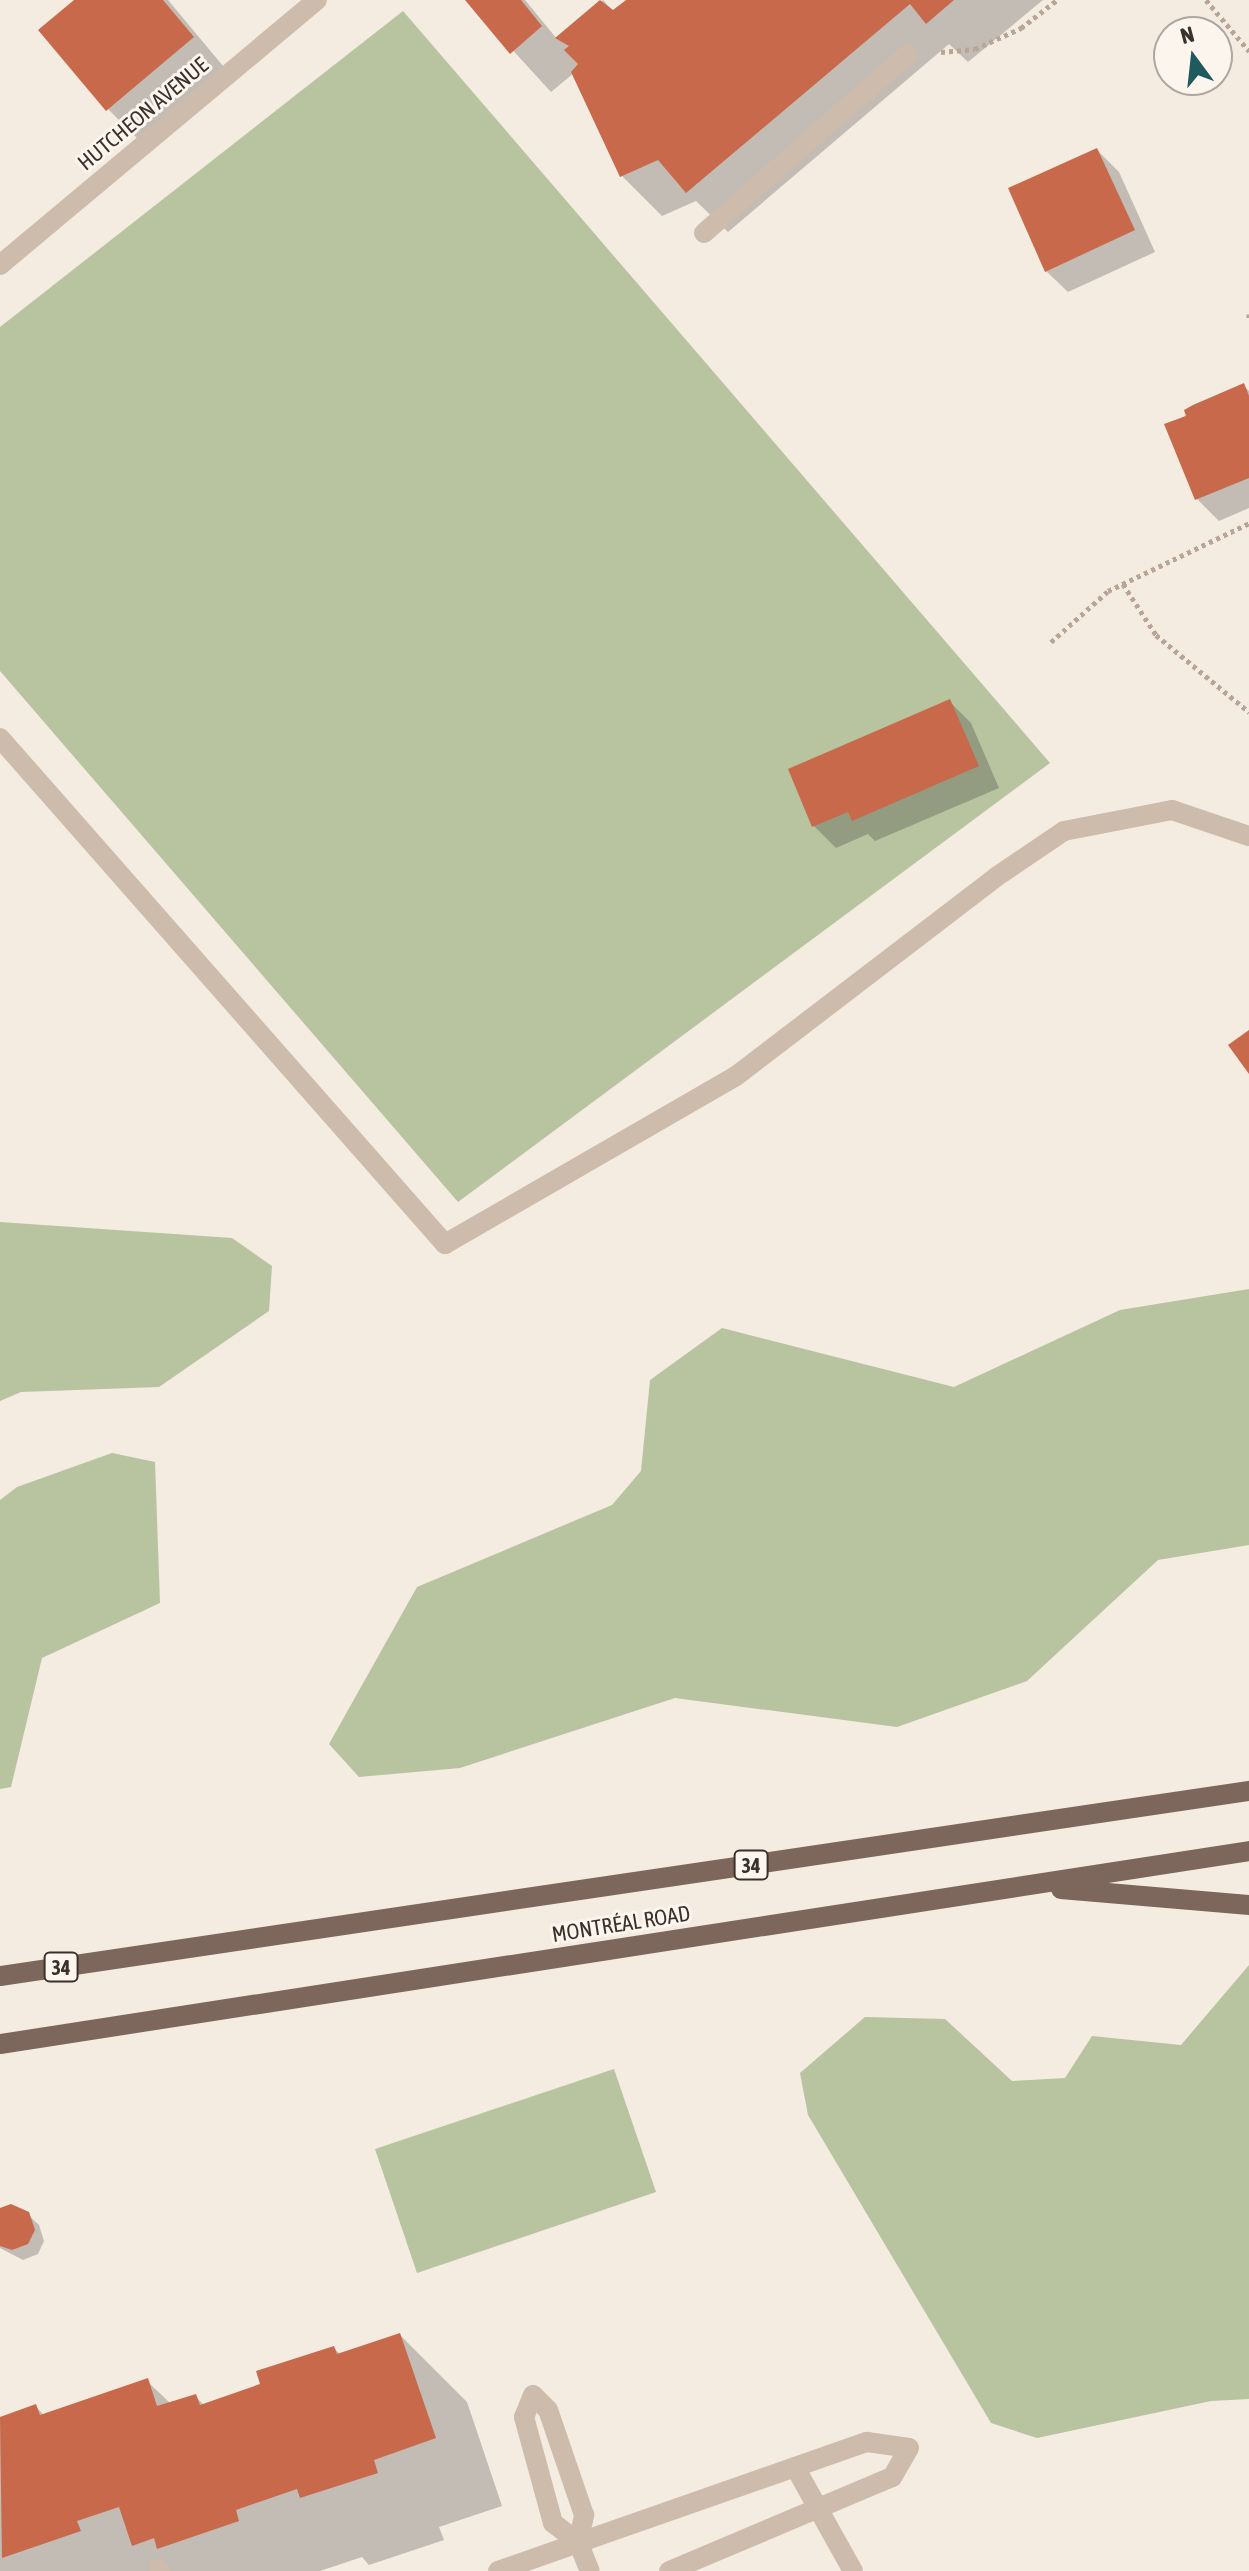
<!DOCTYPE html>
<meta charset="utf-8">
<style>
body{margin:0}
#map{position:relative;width:1249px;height:2571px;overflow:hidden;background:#f4ebe1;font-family:"Asap Condensed",sans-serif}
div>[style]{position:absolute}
.green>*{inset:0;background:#b8c4a0}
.shadow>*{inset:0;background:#0003}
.building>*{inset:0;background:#c8694b}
.path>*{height:5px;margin-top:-2.5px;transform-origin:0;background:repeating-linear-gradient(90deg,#b9a596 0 4px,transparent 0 8px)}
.lane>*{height:20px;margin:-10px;padding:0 10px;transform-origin:10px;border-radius:10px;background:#cdbbac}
.street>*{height:20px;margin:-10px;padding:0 10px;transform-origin:10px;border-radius:10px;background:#cdbbac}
.primary>*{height:20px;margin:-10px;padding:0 10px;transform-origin:10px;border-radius:10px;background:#7d675c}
span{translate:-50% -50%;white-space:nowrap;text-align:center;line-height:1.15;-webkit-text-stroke:6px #fbf5ee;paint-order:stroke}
.shield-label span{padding:2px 6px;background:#fbf5ee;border:2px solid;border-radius:6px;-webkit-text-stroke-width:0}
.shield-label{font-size:20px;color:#3b302b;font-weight:700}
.street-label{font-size:22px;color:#3b302b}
.north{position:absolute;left:1153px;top:16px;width:80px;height:80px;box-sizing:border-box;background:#fbf5ee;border:2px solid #aea6a0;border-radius:50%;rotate:345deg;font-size:22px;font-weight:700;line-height:32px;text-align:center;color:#3b302b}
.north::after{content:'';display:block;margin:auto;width:28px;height:36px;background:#1f5a5e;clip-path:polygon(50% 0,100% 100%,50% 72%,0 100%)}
</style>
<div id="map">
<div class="green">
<div style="clip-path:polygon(403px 11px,1050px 763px,458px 1202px,0 671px,0 327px)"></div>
<div style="clip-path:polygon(0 1222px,232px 1238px,272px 1266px,269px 1311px,159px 1387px,21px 1392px,0 1401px)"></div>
<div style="clip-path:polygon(1249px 1289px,1249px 1545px,1158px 1560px,1027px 1681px,897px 1727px,675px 1698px,460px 1768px,359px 1777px,329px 1744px,417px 1587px,612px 1505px,641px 1471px,650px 1380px,722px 1328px,954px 1387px,1120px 1310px)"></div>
<div style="clip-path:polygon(112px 1453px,155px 1462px,160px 1603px,42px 1658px,11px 1787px,0 1789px,0 1500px,17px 1487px)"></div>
<div style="clip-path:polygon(1249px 1965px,1249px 2399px,1211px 2401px,1037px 2438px,991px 2423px,808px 2115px,800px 2073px,865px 2017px,945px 2019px,1012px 2081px,1065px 2078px,1092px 2036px,1181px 2045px)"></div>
<div style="clip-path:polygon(614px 2069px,656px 2192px,417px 2273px,375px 2149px)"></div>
</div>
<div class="shadow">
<div style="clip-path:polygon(77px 0,168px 0,233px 78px,148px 149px,108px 109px)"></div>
<div style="clip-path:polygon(467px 0,525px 0,557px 39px,603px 0,614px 12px,629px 0,1043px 0,968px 62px,949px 44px,728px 232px,696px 201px,662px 216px,621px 175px,574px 73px,551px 92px)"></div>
<div style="clip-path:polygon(1097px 150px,1119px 172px,1155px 252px,1068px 292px,1046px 271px)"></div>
<div style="clip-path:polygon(1244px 386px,1249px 391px,1249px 508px,1219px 521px,1197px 499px,1167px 425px)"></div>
<div style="clip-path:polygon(950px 702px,971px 723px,999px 788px,875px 841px,868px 834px,836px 848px,814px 826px)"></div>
<div style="clip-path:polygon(0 2210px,27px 2214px,39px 2225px,44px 2241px,38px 2254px,23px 2260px,0 2248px)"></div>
<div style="clip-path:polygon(400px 2335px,467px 2402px,502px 2506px,439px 2527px,444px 2540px,369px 2565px,362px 2557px,320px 2571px,0 2571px,0 2419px,36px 2407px,45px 2416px,147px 2381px,171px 2404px,195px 2396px,205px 2406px,263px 2386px,334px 2348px,341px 2355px)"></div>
</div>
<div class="building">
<div style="clip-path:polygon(74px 0,163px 0,194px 37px,106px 111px,38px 30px)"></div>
<div style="clip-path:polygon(465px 0,521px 0,542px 26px,510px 54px)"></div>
<div style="clip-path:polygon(600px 0,613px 10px,626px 0,954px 0,926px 24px,910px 4px,686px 193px,658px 160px,620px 177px,571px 72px,578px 64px,564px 50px,569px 46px,555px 38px)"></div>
<div style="clip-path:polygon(1097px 148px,1135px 230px,1045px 272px,1008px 188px)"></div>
<div style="clip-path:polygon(1244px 383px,1249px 396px,1249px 478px,1195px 500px,1164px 424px,1186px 416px,1184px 410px,1193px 405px)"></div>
<div style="clip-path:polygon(950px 699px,979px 766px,852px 821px,848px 812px,812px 827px,788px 769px)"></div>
<div style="clip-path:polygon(1249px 1030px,1249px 1074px,1228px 1045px)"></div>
<div style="clip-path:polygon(11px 2204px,29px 2212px,35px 2230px,28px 2244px,12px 2250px,0 2246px,0 2208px)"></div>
<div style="clip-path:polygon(400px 2333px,436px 2438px,374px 2460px,378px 2473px,300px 2498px,297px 2489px,236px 2510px,239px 2521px,157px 2549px,154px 2538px,132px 2546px,119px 2507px,77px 2521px,81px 2531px,2px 2558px,0 2417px,36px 2404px,40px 2415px,148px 2378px,157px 2406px,196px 2394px,200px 2405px,260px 2384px,256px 2371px,334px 2346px,337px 2354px)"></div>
</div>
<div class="path">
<div style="left:1206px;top:0;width:67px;rotate:49.9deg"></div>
<div style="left:941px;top:52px;width:34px;rotate:-5deg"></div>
<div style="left:975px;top:49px;width:51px;rotate:-24.5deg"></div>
<div style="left:1021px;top:28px;width:46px;rotate:-37.9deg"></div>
<div style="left:1249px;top:314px;width:7px;rotate:90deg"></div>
<div style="left:1123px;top:584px;width:61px;rotate:57.1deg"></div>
<div style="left:1156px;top:635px;width:121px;rotate:39.6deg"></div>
<div style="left:1051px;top:642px;width:76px;rotate:-41.8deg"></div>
<div style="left:1108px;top:591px;width:157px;rotate:-25.7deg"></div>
</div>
<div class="lane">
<div style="left:704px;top:233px;width:271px;rotate:-41.3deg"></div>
<div style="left:0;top:738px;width:674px;rotate:48.67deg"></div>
<div style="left:445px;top:1244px;width:336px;rotate:-30deg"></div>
<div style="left:736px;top:1076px;width:327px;rotate:-37.4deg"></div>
<div style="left:996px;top:877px;width:82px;rotate:-34.1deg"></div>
<div style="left:1064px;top:831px;width:110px;rotate:-11deg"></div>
<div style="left:1172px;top:810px;width:81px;rotate:18.7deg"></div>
<div style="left:795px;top:2467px;width:119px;rotate:60.9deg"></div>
<div style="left:578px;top:2542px;width:28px;rotate:-77deg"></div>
<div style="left:584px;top:2515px;width:111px;rotate:-108.9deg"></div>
<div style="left:548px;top:2410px;width:21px;rotate:-135deg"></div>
<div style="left:533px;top:2395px;width:24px;rotate:112deg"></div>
<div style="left:524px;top:2417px;width:110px;rotate:74.7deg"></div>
<div style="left:553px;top:2523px;width:31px;rotate:37deg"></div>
<div style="left:578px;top:2542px;width:31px;rotate:68deg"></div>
<div style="left:159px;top:2569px;width:2px;rotate:63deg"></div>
</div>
<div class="street">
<div style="left:0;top:265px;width:413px;rotate:-39.9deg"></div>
<div style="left:498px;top:2571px;width:391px;rotate:-19.3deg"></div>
<div style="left:867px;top:2442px;width:42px;rotate:8.1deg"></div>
<div style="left:909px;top:2448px;width:34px;rotate:120deg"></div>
<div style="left:892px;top:2477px;width:242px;rotate:157.1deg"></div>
</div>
<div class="primary">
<div style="left:1061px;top:1889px;width:189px;rotate:4.9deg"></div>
<div style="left:0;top:1976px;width:1263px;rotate:-8.43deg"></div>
<div style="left:0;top:2044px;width:1264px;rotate:-8.78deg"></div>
</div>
<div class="shield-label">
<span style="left:751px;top:1865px">34</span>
<span style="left:61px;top:1967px">34</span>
</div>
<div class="street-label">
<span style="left:143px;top:114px;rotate:-40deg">HUTCHEON AVENUE</span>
<span style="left:621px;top:1924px;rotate:-9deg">MONTRÉAL ROAD</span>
</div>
<div class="north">N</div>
</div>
